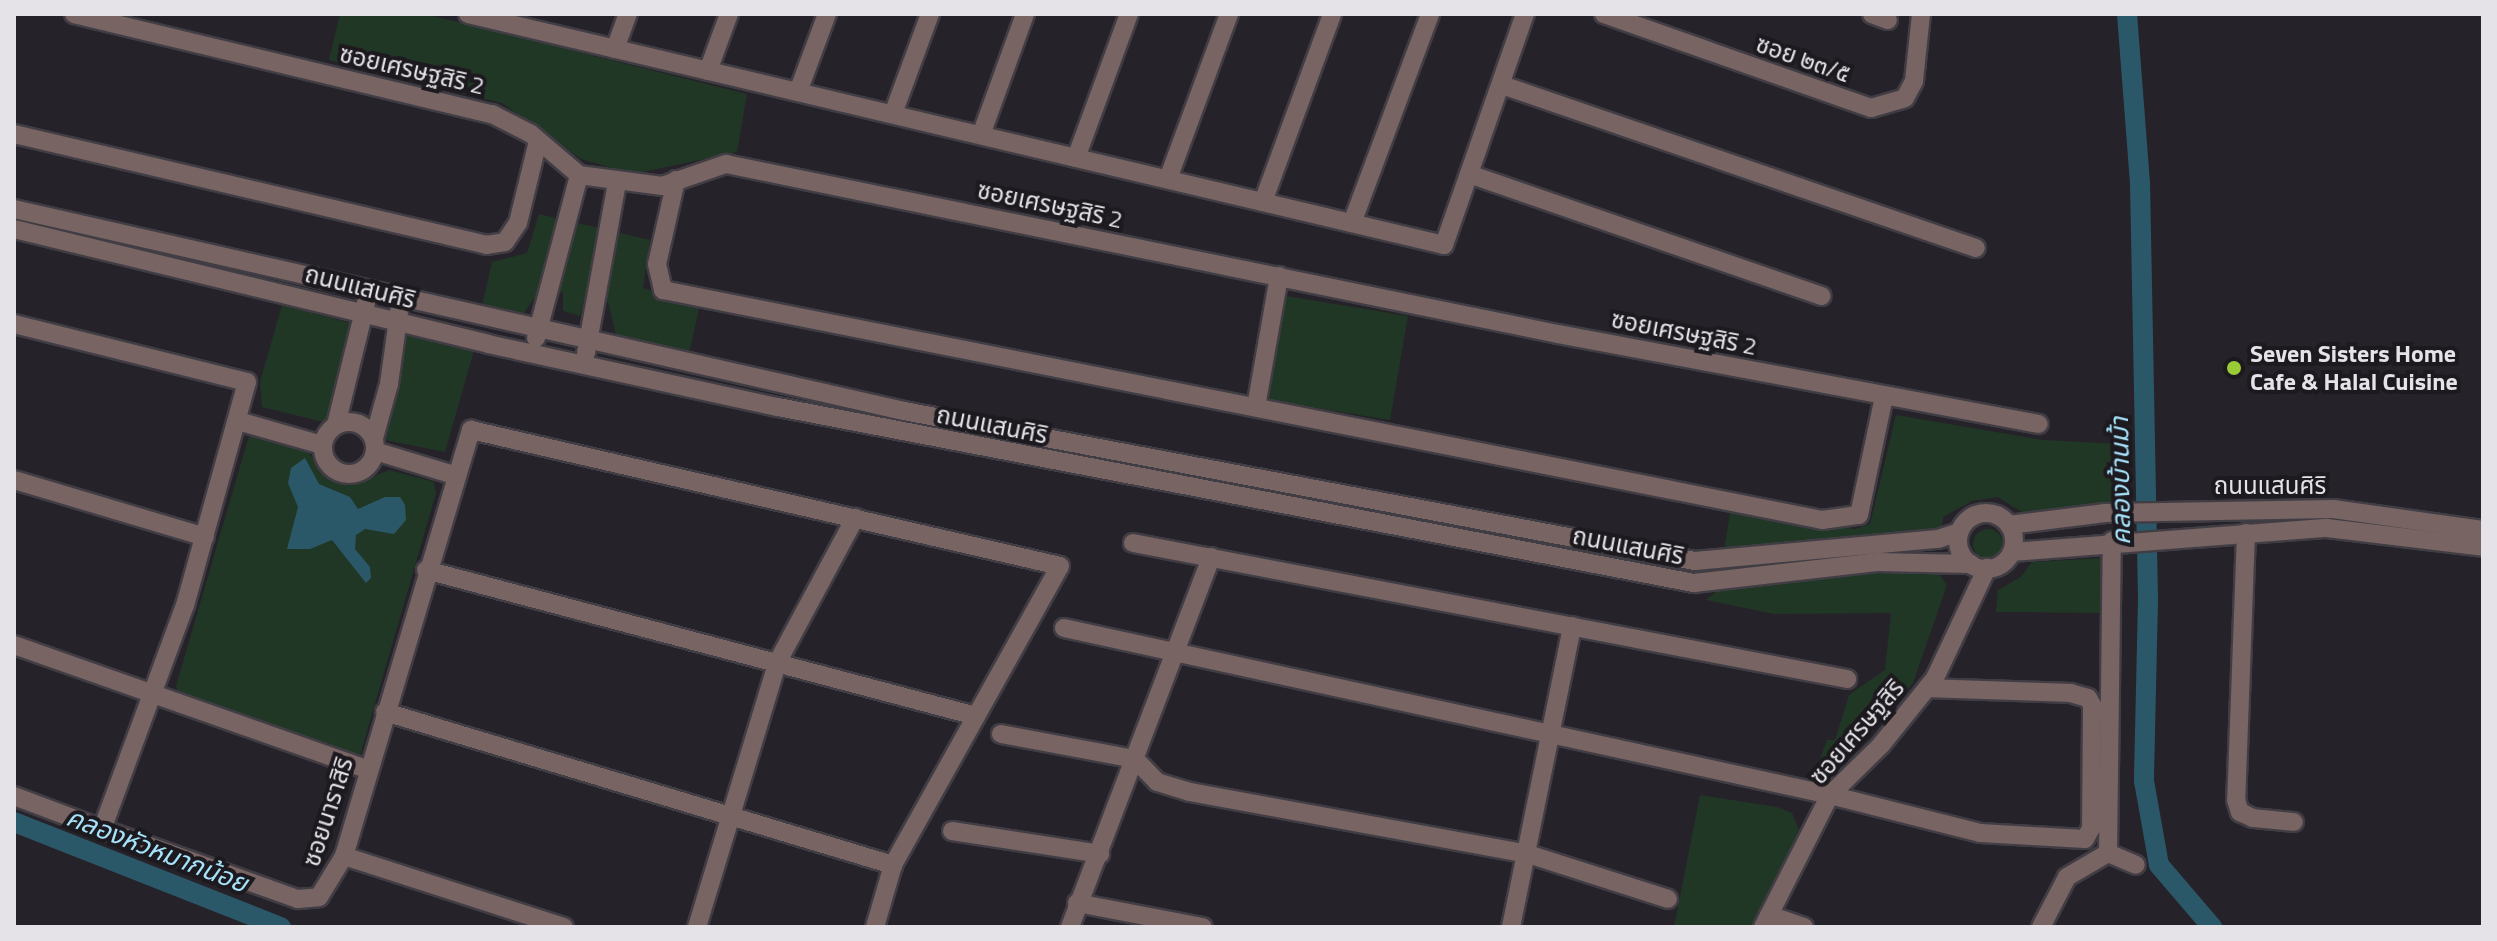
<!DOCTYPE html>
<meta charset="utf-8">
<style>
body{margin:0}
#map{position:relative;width:2497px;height:941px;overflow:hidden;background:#262229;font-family:"Titillium Web","Noto Sans Thai",sans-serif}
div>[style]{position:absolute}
.green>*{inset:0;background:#213725}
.round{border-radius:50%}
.water>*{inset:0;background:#2b5868}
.canal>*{height:20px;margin:-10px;padding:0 10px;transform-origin:10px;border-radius:10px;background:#2b5868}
.roads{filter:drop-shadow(2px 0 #413d44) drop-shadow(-2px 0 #413d44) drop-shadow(0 2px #413d44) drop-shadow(0 -2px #413d44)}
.street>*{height:18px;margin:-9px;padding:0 9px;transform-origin:9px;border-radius:9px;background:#776463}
.street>.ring{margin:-9px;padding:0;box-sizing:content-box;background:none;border:18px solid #776463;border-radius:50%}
.dots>*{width:22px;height:22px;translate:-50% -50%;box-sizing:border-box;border:4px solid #1c191f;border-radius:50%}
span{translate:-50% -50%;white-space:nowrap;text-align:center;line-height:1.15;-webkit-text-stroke:8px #1c191f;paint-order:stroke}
.street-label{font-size:24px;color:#e6e3e8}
.poi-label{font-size:24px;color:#e6e3e8;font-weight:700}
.left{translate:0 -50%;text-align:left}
.water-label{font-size:26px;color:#a6e2fa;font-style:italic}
.frame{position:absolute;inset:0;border:16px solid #e6e3e8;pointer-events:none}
</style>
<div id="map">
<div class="green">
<div style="clip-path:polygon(340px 14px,425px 14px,747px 94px,737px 152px,633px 174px,581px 159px,502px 103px,329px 60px)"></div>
<div style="clip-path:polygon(539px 214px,650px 240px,643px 288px,699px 308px,689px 354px,617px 338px,608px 302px,586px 295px,580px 316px,563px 311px,563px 293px,543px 287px,522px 315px,482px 306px,492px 262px,527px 253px)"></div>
<div style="clip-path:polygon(1286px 296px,1408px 316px,1390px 420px,1268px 400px)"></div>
<div style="clip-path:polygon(282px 305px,354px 324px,327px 423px,262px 407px,260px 382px)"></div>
<div style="clip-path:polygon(407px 332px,475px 347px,445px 452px,385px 440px)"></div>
<div style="clip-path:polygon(1896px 415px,2043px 440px,2119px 444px,2120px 498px,2086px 509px,2025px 514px,1998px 497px,1972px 501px,1943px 517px,1942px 528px,1724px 550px,1730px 513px,1855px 529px,1870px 524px)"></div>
<div style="clip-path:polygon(249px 436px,304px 447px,332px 482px,353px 485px,389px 470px,434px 482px,436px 493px,359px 759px,179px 695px,176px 686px)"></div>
<div class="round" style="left:1973px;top:529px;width:30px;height:30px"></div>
<div style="clip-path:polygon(2104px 558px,2104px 613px,1996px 612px,1998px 590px,2021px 577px,2032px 562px)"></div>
<div style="clip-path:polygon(1918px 568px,1938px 573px,1947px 585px,1913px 683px,1825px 782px,1812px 780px,1827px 740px,1835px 740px,1849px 695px,1885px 670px,1891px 613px,1774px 614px,1706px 600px,1717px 591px)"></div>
<div style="clip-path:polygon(1700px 795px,1777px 807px,1792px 813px,1799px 830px,1752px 927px,1674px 927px)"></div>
</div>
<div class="water">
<div style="clip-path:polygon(305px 458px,319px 484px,350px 497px,358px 509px,385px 497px,400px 497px,405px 505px,406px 520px,394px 534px,365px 529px,356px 535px,355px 549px,370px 567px,371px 578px,366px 583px,332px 540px,310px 549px,287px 549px,298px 507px,288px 483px,291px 468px)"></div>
</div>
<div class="canal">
<div style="left:2127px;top:14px;width:169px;rotate:85.6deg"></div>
<div style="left:2140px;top:182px;width:418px;rotate:88.9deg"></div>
<div style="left:2148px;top:600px;width:181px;rotate:91.3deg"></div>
<div style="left:2144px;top:781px;width:85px;rotate:79.9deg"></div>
<div style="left:2159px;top:865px;width:82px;rotate:49.5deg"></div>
<div style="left:14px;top:822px;width:287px;rotate:21.5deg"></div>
</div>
<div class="roads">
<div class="street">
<div style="left:74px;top:14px;width:430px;rotate:13.5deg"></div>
<div style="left:492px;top:114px;width:44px;rotate:27.1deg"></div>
<div style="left:531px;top:134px;width:63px;rotate:40.5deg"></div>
<div style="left:579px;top:175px;width:84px;rotate:7.5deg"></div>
<div style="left:662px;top:186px;width:68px;rotate:-19deg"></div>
<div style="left:726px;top:164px;width:849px;rotate:11.55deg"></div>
<div style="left:1558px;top:334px;width:489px;rotate:10.6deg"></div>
<div style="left:468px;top:14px;width:1003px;rotate:13.32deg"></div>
<div style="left:1444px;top:245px;width:245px;rotate:-70.7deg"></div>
<div style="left:1604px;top:14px;width:283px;rotate:19.4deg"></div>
<div style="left:1871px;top:108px;width:35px;rotate:-16deg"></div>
<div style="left:1905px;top:98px;width:19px;rotate:-62deg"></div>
<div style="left:1914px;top:81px;width:67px;rotate:-84deg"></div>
<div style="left:1872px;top:14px;width:17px;rotate:21deg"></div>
<div style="left:615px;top:49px;width:37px;rotate:-70deg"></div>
<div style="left:708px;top:71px;width:61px;rotate:-69.8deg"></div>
<div style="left:1502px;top:85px;width:501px;rotate:18.98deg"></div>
<div style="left:798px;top:92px;width:83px;rotate:-69.6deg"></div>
<div style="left:893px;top:114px;width:107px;rotate:-69.7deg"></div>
<div style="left:14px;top:134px;width:485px;rotate:13.2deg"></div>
<div style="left:486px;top:245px;width:19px;rotate:-9deg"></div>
<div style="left:505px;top:242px;width:23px;rotate:-56deg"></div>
<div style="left:518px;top:223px;width:84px;rotate:-76.3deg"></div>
<div style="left:981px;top:135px;width:129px;rotate:-70deg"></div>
<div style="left:1076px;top:158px;width:153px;rotate:-69.8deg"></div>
<div style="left:1469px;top:174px;width:373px;rotate:19.1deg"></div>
<div style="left:1168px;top:179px;width:176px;rotate:-69.7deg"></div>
<div style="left:676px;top:180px;width:86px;rotate:102.7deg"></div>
<div style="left:657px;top:264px;width:27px;rotate:77deg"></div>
<div style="left:663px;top:290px;width:1182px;rotate:11.22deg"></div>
<div style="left:1822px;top:520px;width:37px;rotate:-8deg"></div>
<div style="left:1859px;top:515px;width:122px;rotate:-78.1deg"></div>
<div style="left:1263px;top:202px;width:200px;rotate:-69.8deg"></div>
<div style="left:14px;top:209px;width:913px;rotate:12.79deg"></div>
<div style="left:904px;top:411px;width:805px;rotate:10.74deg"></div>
<div style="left:1695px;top:561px;width:244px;rotate:-5.2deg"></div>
<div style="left:1938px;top:539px;width:23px;rotate:-18deg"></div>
<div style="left:1352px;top:223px;width:223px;rotate:-69.5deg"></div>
<div style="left:14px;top:229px;width:488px;rotate:13.6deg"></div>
<div style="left:488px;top:344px;width:297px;rotate:12.3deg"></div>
<div style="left:778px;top:407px;width:933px;rotate:10.88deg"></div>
<div style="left:1694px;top:583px;width:184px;rotate:-6.5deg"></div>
<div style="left:1877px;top:562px;width:94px;rotate:1.2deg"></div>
<div style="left:14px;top:324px;width:240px;rotate:14deg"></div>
<div style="left:247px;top:382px;width:231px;rotate:105.5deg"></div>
<div style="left:185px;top:605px;width:239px;rotate:110.3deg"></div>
<div style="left:102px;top:829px;width:208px;rotate:19.7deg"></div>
<div style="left:298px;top:899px;width:21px;rotate:-5deg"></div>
<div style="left:319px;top:897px;width:48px;rotate:-58.6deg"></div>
<div style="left:344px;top:856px;width:445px;rotate:-73.4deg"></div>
<div style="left:471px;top:430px;width:604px;rotate:13deg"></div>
<div style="left:1060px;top:566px;width:342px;rotate:119.2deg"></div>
<div style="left:893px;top:865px;width:65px;rotate:106.2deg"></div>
<div style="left:536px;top:338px;width:169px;rotate:-75.2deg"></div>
<div style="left:586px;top:353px;width:174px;rotate:-79.7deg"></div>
<div style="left:1256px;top:407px;width:133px;rotate:-80deg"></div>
<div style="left:238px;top:421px;width:87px;rotate:15.9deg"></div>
<div class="ring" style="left:323px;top:422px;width:34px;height:34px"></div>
<div style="left:336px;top:425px;width:126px;rotate:-76.2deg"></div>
<div style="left:374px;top:438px;width:56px;rotate:-74.5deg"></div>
<div style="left:389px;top:384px;width:73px;rotate:-82.1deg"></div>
<div style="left:375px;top:451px;width:83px;rotate:16.9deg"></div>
<div style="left:14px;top:480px;width:199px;rotate:16.6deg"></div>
<div class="ring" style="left:1958px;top:513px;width:38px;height:38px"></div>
<div style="left:2009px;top:525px;width:97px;rotate:-7.1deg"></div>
<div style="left:2105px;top:513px;width:228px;rotate:-1deg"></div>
<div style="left:2333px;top:509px;width:151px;rotate:8deg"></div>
<div style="left:2246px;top:533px;width:267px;rotate:92.1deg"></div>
<div style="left:2236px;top:800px;width:13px;rotate:72deg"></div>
<div style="left:2240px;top:812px;width:14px;rotate:25deg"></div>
<div style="left:2253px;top:818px;width:41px;rotate:5.6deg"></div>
<div style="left:1133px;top:543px;width:727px;rotate:10.78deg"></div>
<div style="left:2012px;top:552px;width:316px;rotate:-4.4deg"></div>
<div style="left:2327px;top:528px;width:157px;rotate:6.9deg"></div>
<div style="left:426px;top:570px;width:569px;rotate:14.87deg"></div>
<div style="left:1064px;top:628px;width:784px;rotate:12.3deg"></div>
<div style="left:1830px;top:795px;width:155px;rotate:14.2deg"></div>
<div style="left:1980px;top:833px;width:105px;rotate:3.3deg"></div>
<div style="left:2085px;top:839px;width:13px;rotate:-61deg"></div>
<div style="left:2091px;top:828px;width:123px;rotate:-89.5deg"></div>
<div style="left:2092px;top:705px;width:8px;rotate:-120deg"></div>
<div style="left:2088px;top:698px;width:18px;rotate:-164deg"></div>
<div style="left:2071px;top:693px;width:144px;rotate:-178deg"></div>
<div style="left:14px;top:645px;width:375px;rotate:19.4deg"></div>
<div style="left:385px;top:712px;width:531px;rotate:16.76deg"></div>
<div style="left:1001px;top:734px;width:136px;rotate:10.6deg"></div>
<div style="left:1135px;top:759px;width:32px;rotate:46deg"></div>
<div style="left:1157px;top:782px;width:34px;rotate:17deg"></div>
<div style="left:1190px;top:792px;width:344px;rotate:10.4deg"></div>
<div style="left:1528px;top:854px;width:147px;rotate:17.8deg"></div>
<div style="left:14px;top:796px;width:94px;rotate:20.6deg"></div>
<div style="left:952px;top:831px;width:150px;rotate:8.8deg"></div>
<div style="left:2108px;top:853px;width:30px;rotate:23deg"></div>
<div style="left:344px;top:856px;width:231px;rotate:17.9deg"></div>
<div style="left:1077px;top:903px;width:128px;rotate:10.8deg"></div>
<div style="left:1769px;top:915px;width:37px;rotate:19deg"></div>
<div style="left:697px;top:927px;width:276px;rotate:-73.1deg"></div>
<div style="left:777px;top:663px;width:165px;rotate:-61.7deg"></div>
<div style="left:1070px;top:927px;width:396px;rotate:-69.1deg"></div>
<div style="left:1511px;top:927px;width:307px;rotate:-78.5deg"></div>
<div style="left:1763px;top:927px;width:148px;rotate:-63.1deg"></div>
<div style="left:1830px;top:795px;width:71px;rotate:-44.4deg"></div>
<div style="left:1881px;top:745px;width:86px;rotate:-51.1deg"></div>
<div style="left:1935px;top:678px;width:122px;rotate:-64.7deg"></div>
<div style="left:2041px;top:927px;width:56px;rotate:-62.5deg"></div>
<div style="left:2067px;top:877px;width:48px;rotate:-30.3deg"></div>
<div style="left:2108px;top:853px;width:312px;rotate:-89.3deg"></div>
</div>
</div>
<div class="dots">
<div style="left:2234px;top:368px;background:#98cb36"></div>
</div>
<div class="street-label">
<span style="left:1803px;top:59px;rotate:19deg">ซอย ๒๓/๕</span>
<span style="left:412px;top:70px;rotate:13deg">ซอยเศรษฐสิริ 2</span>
<span style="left:1050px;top:205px;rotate:12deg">ซอยเศรษฐสิริ 2</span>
<span style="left:360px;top:287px;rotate:14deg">ถนนแสนศิริ</span>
<span style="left:1684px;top:333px;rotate:11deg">ซอยเศรษฐสิริ 2</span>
<span style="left:992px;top:425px;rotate:11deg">ถนนแสนศิริ</span>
<span style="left:2270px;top:486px">ถนนแสนศิริ</span>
<span style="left:1628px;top:546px;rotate:11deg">ถนนแสนศิริ</span>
<span style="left:1857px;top:732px;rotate:-49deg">ซอยเศรษฐสิริ</span>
<span style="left:328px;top:812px;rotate:-72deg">ซอยนาราสิริ</span>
</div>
<div class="poi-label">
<span class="left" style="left:2250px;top:368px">Seven Sisters Home<br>Cafe &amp; Halal Cuisine</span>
</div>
<div class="water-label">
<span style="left:2120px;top:481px;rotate:-91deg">คลองบ้านม้า</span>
<span style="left:157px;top:850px;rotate:21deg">คลองหัวหมากน้อย</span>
</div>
<div class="frame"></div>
</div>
